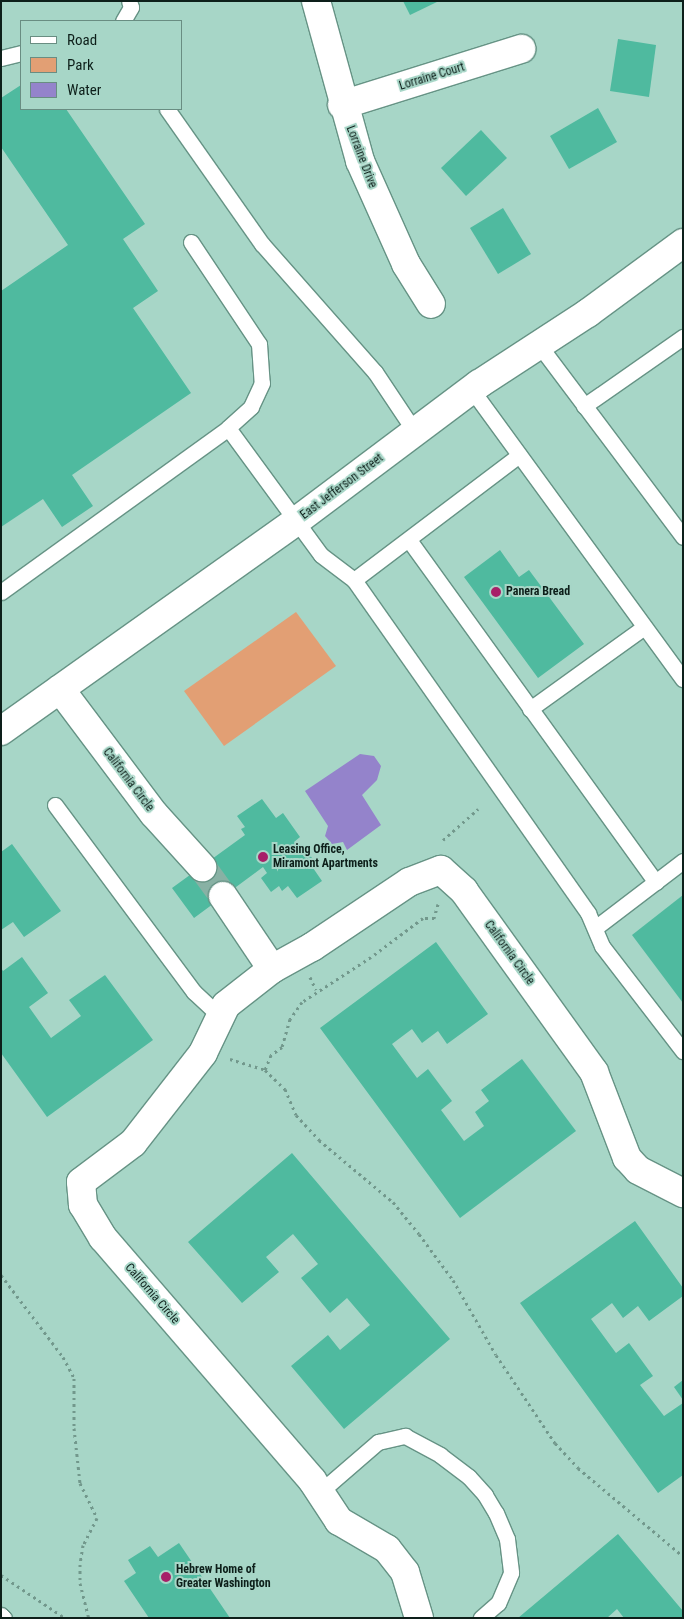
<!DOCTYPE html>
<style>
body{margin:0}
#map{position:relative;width:684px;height:1619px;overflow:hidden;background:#a7d6c7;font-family:"Roboto Condensed",sans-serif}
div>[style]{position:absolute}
.green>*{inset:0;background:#e29f74}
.water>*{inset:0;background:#9483cb}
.building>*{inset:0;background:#4fba9f}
.minor-tunnel>*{height:28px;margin-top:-14px;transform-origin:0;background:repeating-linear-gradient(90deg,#88b1a4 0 28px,transparent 0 42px)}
.path>*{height:3px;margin-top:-1.5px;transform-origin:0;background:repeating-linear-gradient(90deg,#72988c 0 2.5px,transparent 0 6.5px)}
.roads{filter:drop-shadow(1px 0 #669385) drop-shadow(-1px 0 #669385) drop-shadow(0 1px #669385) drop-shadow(0 -1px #669385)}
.service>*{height:15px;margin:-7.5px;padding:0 7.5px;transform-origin:7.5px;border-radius:7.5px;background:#fff}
.minor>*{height:28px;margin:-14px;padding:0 14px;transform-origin:14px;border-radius:14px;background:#fff}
.tertiary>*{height:28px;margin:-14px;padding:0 14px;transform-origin:14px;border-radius:14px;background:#fff}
.dots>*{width:14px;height:14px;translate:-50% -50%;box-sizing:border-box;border:2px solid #a7d6c7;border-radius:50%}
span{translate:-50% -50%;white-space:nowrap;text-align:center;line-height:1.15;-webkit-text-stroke:4px #a7d6c7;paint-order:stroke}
.street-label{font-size:12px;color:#0d1f1a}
.poi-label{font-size:12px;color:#0d1f1a;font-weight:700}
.left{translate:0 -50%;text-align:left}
.frame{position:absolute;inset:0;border:2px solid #0d1f1a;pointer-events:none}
.legend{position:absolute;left:20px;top:20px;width:162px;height:90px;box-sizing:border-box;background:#a7d6c7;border:1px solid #698d82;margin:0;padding:6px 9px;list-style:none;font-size:15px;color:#0d1f1a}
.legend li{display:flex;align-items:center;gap:10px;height:25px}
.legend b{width:25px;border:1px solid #698d82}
</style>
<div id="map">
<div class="green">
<div style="clip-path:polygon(296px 612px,336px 666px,224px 746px,184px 691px)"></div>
</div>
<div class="water">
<div style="clip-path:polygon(360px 754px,374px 756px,381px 766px,377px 780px,362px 795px,381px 825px,347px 850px,343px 842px,332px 844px,325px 836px,328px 826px,305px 791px)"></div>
</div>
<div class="building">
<div style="clip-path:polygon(403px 1px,439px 1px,410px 15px)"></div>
<div style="clip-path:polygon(618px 39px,656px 45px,649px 97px,610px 91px)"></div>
<div style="clip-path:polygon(21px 85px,21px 109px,66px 109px,145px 224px,123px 239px,158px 291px,133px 308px,191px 393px,72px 475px,93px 506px,62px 527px,43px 499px,1px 527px,1px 291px,68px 245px,1px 147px,1px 98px)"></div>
<div style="clip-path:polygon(598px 108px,617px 142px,569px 169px,550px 136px)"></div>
<div style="clip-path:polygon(481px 130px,507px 158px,466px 196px,441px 168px)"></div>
<div style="clip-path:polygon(503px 208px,531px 254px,498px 274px,470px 228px)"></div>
<div style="clip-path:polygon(500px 550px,519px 577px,529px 570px,584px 644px,538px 678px,464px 577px)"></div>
<div style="clip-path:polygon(262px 799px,276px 818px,283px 813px,300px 837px,294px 842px,299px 849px,303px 846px,315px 862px,311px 865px,322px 881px,297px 898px,288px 886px,282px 891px,279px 886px,271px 892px,261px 878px,267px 873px,263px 867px,194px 918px,172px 888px,245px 835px,241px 829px,245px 827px,237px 816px)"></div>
<div style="clip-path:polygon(12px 844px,61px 911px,24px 937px,13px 922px,1px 930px,1px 852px)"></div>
<div style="clip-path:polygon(683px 895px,683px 1003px,632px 935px)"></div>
<div style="clip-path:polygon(436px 942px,488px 1014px,447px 1044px,438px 1031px,422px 1043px,412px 1029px,392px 1044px,417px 1078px,428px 1069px,452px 1101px,441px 1110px,464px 1141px,484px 1126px,475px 1112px,489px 1101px,481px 1090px,522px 1059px,576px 1131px,460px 1218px,320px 1028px)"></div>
<div style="clip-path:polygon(22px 957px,48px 993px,29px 1007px,51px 1038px,81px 1016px,69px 1000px,105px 975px,153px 1040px,47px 1117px,1px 1053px,1px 968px,3px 971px)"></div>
<div style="clip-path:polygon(292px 1153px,450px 1339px,344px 1429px,291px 1366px,328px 1335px,340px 1350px,370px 1325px,347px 1298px,330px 1313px,301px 1278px,318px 1264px,293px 1234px,266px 1257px,279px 1272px,242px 1303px,188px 1242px)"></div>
<div style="clip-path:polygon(635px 1221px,683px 1288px,683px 1296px,649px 1321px,638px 1306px,623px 1318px,612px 1303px,591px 1319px,616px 1353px,629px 1343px,653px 1376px,640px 1385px,664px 1416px,683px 1403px,683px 1475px,658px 1493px,520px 1303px)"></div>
<div style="clip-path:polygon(683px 1380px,683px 1400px,674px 1387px)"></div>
<div style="clip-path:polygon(618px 1534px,683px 1611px,683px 1618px,624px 1618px,617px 1609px,607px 1618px,518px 1618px)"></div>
<div style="clip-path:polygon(179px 1543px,230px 1618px,149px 1618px,124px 1581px,136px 1573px,128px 1560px,150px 1546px,158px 1557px)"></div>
</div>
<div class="minor-tunnel">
<div style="left:202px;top:867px;width:36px;rotate:54deg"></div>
</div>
<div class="path">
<div style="left:443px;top:840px;width:47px;rotate:-41.5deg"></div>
<div style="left:438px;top:904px;width:15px;rotate:106deg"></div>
<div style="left:434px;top:918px;width:11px;rotate:180deg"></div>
<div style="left:423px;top:918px;width:65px;rotate:143.1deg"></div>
<div style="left:371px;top:957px;width:82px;rotate:146.9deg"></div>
<div style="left:302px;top:1002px;width:21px;rotate:125deg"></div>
<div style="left:290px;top:1019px;width:29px;rotate:106deg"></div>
<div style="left:282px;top:1047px;width:14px;rotate:144deg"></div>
<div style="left:271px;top:1055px;width:16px;rotate:112deg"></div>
<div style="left:265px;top:1070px;width:28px;rotate:44deg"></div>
<div style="left:285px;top:1089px;width:28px;rotate:67deg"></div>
<div style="left:296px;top:1115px;width:34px;rotate:47deg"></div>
<div style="left:319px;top:1140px;width:97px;rotate:40deg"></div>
<div style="left:393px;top:1202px;width:41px;rotate:50.9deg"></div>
<div style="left:419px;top:1234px;width:57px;rotate:53.5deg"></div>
<div style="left:453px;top:1280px;width:86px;rotate:60.2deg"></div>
<div style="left:496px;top:1355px;width:106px;rotate:56.2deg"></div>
<div style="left:555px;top:1443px;width:34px;rotate:47deg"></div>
<div style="left:578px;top:1468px;width:137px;rotate:40deg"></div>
<div style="left:310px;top:977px;width:14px;rotate:65deg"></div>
<div style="left:230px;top:1059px;width:37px;rotate:17deg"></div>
<div style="left:1px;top:1275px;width:103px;rotate:52.9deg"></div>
<div style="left:63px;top:1357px;width:24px;rotate:62deg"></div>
<div style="left:74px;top:1378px;width:50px;rotate:90deg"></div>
<div style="left:74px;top:1428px;width:55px;rotate:83.8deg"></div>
<div style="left:80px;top:1483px;width:39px;rotate:64deg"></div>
<div style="left:97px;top:1518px;width:30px;rotate:117deg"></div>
<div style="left:83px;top:1545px;width:19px;rotate:99deg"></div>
<div style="left:80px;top:1564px;width:19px;rotate:90deg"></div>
<div style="left:80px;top:1583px;width:36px;rotate:76deg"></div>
<div style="left:1px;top:1575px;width:77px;rotate:33.9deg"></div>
</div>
<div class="roads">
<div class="service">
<div style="left:123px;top:21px;width:16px;rotate:-60deg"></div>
<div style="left:131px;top:7px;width:6px;rotate:-108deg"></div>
<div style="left:1px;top:58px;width:21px;rotate:-14deg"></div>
<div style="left:167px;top:109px;width:165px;rotate:54.9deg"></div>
<div style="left:262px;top:244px;width:171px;rotate:48.6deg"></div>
<div style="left:375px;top:372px;width:72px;rotate:56.3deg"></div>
<div style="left:191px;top:242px;width:123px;rotate:56.3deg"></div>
<div style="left:259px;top:344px;width:39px;rotate:86deg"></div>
<div style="left:262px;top:383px;width:26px;rotate:115deg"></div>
<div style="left:251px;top:407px;width:31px;rotate:138deg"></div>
<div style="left:228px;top:428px;width:157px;rotate:53.8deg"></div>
<div style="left:321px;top:555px;width:41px;rotate:37.1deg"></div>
<div style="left:354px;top:580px;width:407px;rotate:54.9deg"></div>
<div style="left:588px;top:913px;width:36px;rotate:67deg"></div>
<div style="left:602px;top:946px;width:133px;rotate:52.4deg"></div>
<div style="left:539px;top:345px;width:240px;rotate:53.1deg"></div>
<div style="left:472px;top:390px;width:358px;rotate:53.9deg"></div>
<div style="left:584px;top:406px;width:121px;rotate:-34.9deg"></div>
<div style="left:409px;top:540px;width:422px;rotate:54.2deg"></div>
<div style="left:354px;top:580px;width:207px;rotate:-37.1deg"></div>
<div style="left:1px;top:592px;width:280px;rotate:-35.8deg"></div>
<div style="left:530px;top:709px;width:140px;rotate:-35.7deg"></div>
<div style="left:55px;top:805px;width:233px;rotate:53.4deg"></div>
<div style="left:194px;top:992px;width:37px;rotate:43deg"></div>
<div style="left:595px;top:928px;width:111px;rotate:-37.3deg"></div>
<div style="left:320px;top:1492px;width:77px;rotate:-40.8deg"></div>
<div style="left:378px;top:1442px;width:28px;rotate:-13deg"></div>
<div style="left:405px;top:1436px;width:40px;rotate:28deg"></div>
<div style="left:440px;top:1455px;width:36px;rotate:37deg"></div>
<div style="left:469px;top:1477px;width:24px;rotate:48deg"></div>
<div style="left:485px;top:1495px;width:21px;rotate:59deg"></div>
<div style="left:496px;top:1513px;width:28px;rotate:67deg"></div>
<div style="left:507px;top:1539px;width:34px;rotate:83deg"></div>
<div style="left:511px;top:1573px;width:33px;rotate:113deg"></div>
<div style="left:498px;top:1603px;width:23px;rotate:139deg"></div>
<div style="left:1px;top:1615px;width:4px;rotate:45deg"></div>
</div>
<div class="minor">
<div style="left:316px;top:1px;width:166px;rotate:74.6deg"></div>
<div style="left:360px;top:161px;width:113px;rotate:65.9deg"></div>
<div style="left:406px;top:264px;width:47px;rotate:58deg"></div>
<div style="left:342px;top:105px;width:188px;rotate:-17.4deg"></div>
<div style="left:60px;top:689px;width:156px;rotate:53.1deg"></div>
<div style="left:154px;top:814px;width:72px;rotate:47.8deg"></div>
<div style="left:223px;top:896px;width:88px;rotate:56.1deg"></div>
<div style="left:419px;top:1618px;width:48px;rotate:-106.9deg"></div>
<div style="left:405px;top:1572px;width:29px;rotate:-128deg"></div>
<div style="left:387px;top:1549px;width:56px;rotate:-149.7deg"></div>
<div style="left:339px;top:1521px;width:49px;rotate:-123.4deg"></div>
<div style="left:312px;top:1480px;width:320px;rotate:-130.8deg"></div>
<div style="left:103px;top:1238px;width:39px;rotate:-121deg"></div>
<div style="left:83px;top:1205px;width:23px;rotate:-95deg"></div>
<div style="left:81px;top:1182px;width:65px;rotate:-36.9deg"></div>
<div style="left:133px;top:1143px;width:114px;rotate:-52.1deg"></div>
<div style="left:203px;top:1053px;width:53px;rotate:-64.4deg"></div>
<div style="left:226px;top:1005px;width:58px;rotate:-38deg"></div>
<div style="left:272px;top:969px;width:46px;rotate:-28.8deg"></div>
<div style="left:312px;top:947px;width:117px;rotate:-33.8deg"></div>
<div style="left:409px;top:882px;width:34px;rotate:-21deg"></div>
<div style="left:441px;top:870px;width:31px;rotate:42deg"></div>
<div style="left:464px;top:891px;width:223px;rotate:54.3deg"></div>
<div style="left:594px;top:1072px;width:92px;rotate:69deg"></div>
<div style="left:627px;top:1158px;width:16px;rotate:47deg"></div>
<div style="left:638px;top:1170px;width:51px;rotate:27.1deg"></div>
</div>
<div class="tertiary">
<div style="left:1px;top:731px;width:361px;rotate:-35.4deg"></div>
<div style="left:295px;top:522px;width:230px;rotate:-36.9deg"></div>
<div style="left:479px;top:384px;width:130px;rotate:-33.1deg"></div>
<div style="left:588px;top:313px;width:118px;rotate:-36.4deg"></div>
</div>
</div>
<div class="dots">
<div style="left:496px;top:592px;background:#a71f68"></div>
<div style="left:263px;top:857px;background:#a71f68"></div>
<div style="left:166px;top:1577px;background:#a71f68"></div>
</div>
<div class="street-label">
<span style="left:432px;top:77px;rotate:-17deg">Lorraine Court</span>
<span style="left:361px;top:157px;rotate:69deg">Lorraine Drive</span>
<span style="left:342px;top:487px;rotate:-37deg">East Jefferson Street</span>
<span style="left:128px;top:780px;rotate:53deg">California Circle</span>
<span style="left:509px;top:953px;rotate:54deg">California Circle</span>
<span style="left:152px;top:1294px;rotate:49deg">California Circle</span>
</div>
<div class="poi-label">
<span class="left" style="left:506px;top:592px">Panera Bread</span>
<span class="left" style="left:273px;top:857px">Leasing Office,<br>Miramont Apartments</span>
<span class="left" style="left:176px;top:1577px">Hebrew Home of<br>Greater Washington</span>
</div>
<div class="frame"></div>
<ul class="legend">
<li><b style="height:6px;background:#fff"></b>Road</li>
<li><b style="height:14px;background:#e29f74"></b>Park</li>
<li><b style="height:14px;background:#9483cb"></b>Water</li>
</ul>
</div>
